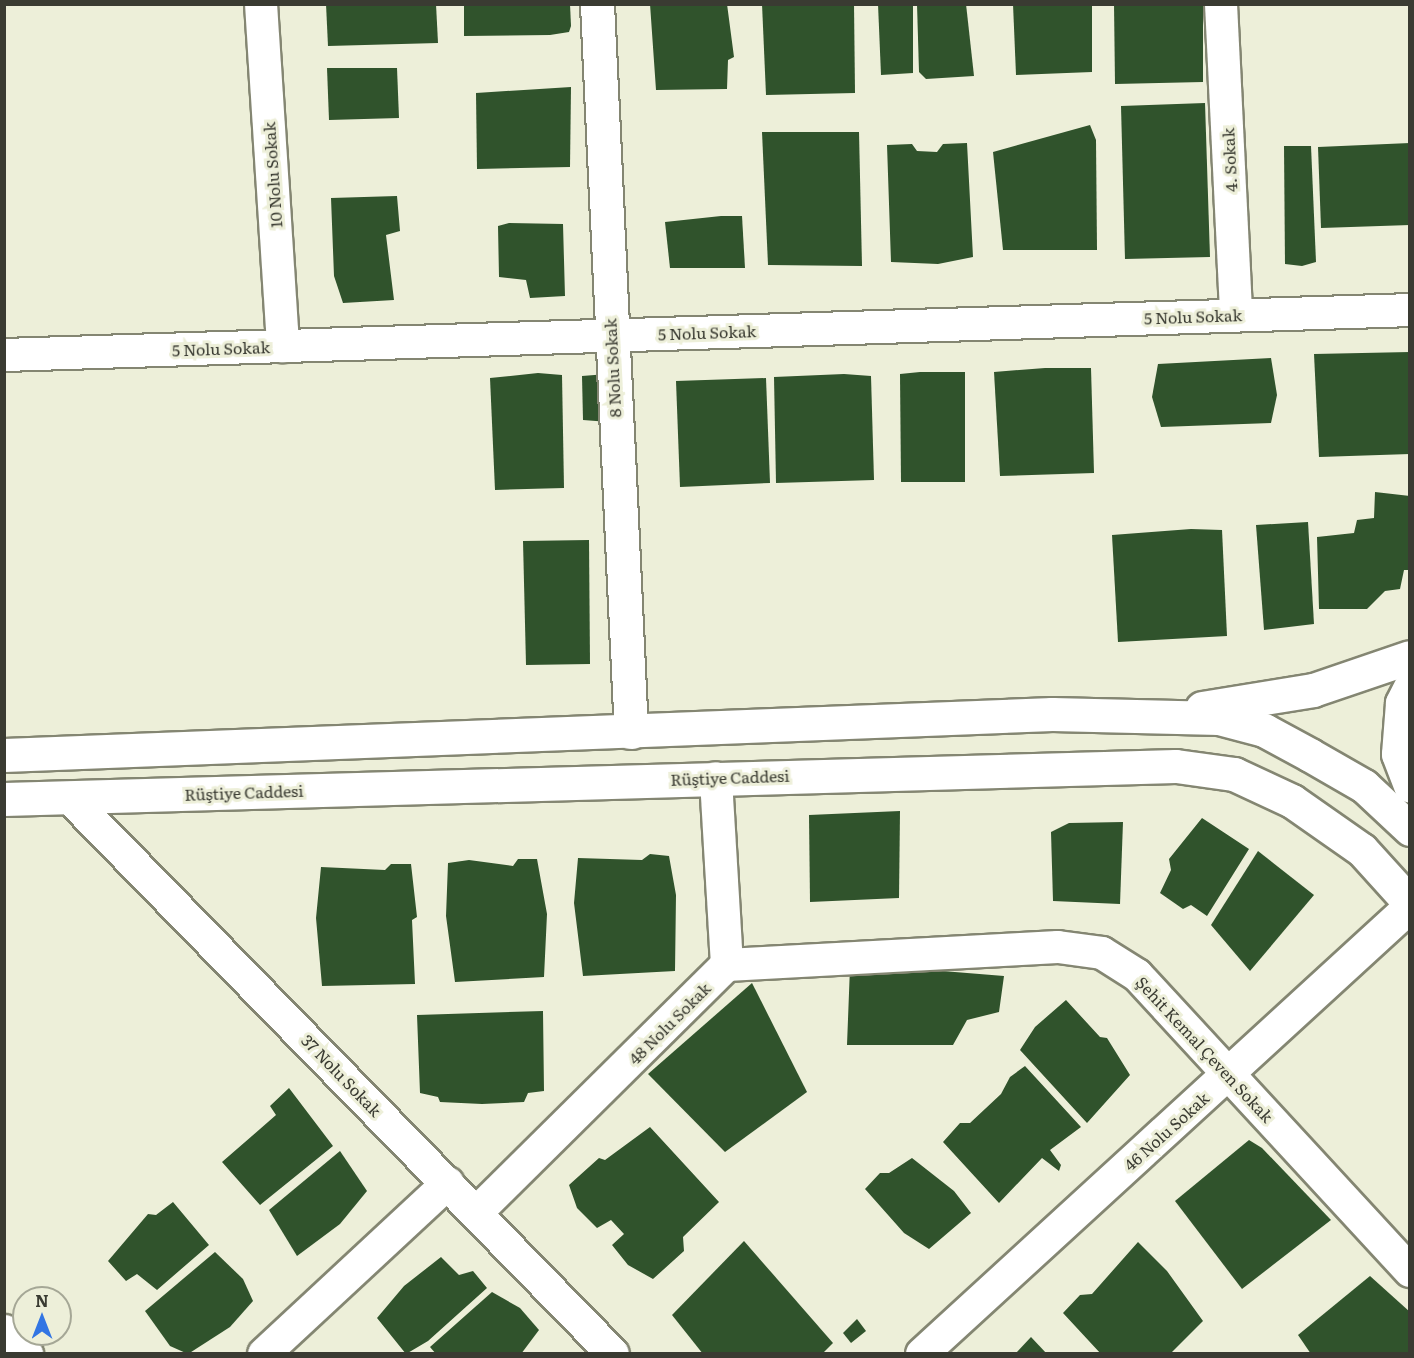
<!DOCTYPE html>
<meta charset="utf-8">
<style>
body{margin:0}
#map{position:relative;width:1414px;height:1358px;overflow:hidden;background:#edefd9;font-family:Literata,serif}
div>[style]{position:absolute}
.building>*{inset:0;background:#30532c}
.roads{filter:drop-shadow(2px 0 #848672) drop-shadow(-2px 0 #848672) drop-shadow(0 2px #848672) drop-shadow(0 -2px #848672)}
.street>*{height:32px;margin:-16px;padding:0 16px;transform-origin:16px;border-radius:16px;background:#fff}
.secondary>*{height:33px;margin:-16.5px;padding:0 16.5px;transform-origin:16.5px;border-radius:16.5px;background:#fff}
span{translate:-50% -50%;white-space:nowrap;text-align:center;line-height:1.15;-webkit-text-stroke:6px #edefd9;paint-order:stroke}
.street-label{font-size:16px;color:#3a3b32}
.frame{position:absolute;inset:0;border:6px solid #3a3b32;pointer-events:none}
.north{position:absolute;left:12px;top:1286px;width:60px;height:60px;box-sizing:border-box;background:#edefd9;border:2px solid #a5a796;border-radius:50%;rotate:0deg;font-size:16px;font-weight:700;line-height:24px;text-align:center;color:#3a3b32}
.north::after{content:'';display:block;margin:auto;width:21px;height:27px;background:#3275e3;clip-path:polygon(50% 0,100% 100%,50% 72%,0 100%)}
</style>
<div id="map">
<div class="building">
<div style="clip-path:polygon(326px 4px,436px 4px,438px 43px,328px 46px)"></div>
<div style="clip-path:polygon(464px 4px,570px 4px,571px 26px,569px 32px,550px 35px,464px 36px)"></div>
<div style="clip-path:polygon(650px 4px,727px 4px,734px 57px,728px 60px,727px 89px,656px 90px)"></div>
<div style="clip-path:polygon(762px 4px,854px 4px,855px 93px,766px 95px)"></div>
<div style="clip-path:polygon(878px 4px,913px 4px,913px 73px,881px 75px)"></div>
<div style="clip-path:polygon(917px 4px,966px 4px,974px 76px,926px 79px,919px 72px)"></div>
<div style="clip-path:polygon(1013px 4px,1092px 4px,1092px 72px,1016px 75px)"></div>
<div style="clip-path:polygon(1114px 4px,1203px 4px,1203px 82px,1115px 84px)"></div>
<div style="clip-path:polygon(327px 68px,397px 68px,399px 118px,329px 120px)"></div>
<div style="clip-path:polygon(571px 87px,570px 167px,477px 169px,476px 93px)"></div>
<div style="clip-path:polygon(1205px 103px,1210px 257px,1125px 259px,1121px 106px)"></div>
<div style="clip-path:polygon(1090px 125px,1096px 140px,1097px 250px,1003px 250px,993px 152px)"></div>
<div style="clip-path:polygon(762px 132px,859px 132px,862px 266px,768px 265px)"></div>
<div style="clip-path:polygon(967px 143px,973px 257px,938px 264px,891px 262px,887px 145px,912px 144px,917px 151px,937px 152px,943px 144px)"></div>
<div style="clip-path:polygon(1410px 143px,1410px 225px,1321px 228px,1318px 147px)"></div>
<div style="clip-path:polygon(1284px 146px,1311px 146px,1316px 262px,1302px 266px,1285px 264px)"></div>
<div style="clip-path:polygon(397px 196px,400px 231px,386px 235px,394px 300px,343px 303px,334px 276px,331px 198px)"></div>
<div style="clip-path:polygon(721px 216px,742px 216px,745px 268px,670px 268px,665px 222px)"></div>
<div style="clip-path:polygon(509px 223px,563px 224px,565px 296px,530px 298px,526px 280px,499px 277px,498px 226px)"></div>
<div style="clip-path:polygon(1410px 352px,1410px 454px,1319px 457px,1314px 354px)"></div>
<div style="clip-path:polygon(1271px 358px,1277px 395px,1271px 423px,1161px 427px,1152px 397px,1158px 364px)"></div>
<div style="clip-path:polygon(1045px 368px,1091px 368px,1094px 473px,1000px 476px,994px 372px)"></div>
<div style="clip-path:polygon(920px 372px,965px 372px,965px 482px,901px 482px,900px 374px)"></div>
<div style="clip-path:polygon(538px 373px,562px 375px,564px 488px,495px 490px,490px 378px)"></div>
<div style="clip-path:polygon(607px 374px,609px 422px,583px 420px,582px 376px)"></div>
<div style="clip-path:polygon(844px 374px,871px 376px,874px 480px,776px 483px,774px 377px)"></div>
<div style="clip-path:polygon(766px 378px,770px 483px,680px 487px,676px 381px)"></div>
<div style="clip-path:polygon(1375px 492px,1410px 496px,1410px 570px,1404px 570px,1400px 589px,1385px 591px,1367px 609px,1319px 609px,1317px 537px,1354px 533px,1357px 520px,1374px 518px)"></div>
<div style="clip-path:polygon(1308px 522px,1314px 624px,1264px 630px,1256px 525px)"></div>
<div style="clip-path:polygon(1191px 529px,1222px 530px,1227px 636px,1118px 642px,1112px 535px)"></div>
<div style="clip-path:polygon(589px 540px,590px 664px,526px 665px,523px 541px)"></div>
<div style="clip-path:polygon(900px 811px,899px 898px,810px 902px,809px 815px)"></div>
<div style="clip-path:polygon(1202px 818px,1249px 849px,1207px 916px,1191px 905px,1183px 909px,1160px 893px,1171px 870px,1169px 859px)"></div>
<div style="clip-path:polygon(1123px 822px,1120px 904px,1053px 901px,1051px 832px,1069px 823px)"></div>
<div style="clip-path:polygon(1258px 851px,1314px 895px,1250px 971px,1211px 925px)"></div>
<div style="clip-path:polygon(650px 854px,669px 856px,676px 895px,675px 971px,583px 976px,574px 903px,578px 858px,642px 860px)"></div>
<div style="clip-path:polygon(518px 859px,537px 859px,547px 914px,544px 977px,455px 982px,446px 916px,448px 863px,469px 860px,513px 866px)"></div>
<div style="clip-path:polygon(391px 864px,411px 864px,417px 917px,412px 920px,415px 984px,322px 986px,316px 918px,321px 867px,385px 870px)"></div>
<div style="clip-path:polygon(881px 966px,1004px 976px,999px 1012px,967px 1020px,953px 1045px,847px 1045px,850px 967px)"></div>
<div style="clip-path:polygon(752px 983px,807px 1092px,725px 1152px,648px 1074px)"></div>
<div style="clip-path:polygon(1066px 1000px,1100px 1037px,1107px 1038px,1130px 1075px,1087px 1123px,1020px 1050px,1035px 1027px)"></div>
<div style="clip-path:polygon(543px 1011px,544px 1091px,528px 1093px,524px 1102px,482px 1104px,440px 1102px,438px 1097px,420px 1093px,417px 1015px)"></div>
<div style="clip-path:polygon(1025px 1066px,1081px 1127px,1050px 1150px,1061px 1165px,1059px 1171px,1042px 1158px,999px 1203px,943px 1142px,960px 1123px,970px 1123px,1001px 1094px,1010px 1077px)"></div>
<div style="clip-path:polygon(289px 1088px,333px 1146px,260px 1205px,222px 1162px,276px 1115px,270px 1106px)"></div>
<div style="clip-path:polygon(650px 1127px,719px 1202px,683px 1237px,684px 1251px,653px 1279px,628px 1265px,612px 1245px,624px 1234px,611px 1220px,597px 1228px,577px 1208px,569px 1185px,599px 1158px,605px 1160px)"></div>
<div style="clip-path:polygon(1249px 1140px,1262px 1148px,1331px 1220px,1242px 1289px,1175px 1201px)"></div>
<div style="clip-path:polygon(340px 1151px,367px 1191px,340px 1224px,297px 1256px,269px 1210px)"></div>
<div style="clip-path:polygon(912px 1158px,954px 1191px,971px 1213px,929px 1249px,904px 1233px,865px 1189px,880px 1173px,889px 1173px)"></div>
<div style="clip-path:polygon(173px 1202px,209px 1245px,157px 1290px,137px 1274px,126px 1281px,108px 1261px,148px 1214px,156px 1215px)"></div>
<div style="clip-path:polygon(744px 1241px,833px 1343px,822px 1354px,703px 1354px,672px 1315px)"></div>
<div style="clip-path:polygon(1138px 1242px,1167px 1271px,1203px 1321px,1170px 1354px,1101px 1354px,1063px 1313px,1080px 1295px,1092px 1294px)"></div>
<div style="clip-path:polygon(215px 1252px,243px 1279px,253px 1301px,230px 1327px,188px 1354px,170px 1346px,145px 1311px)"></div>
<div style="clip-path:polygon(441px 1257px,459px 1275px,473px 1271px,487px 1288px,428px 1341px,406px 1354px,377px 1318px,404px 1286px)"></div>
<div style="clip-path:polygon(1370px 1276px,1410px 1312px,1410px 1354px,1311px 1354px,1298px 1335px)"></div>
<div style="clip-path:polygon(492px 1292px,520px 1308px,539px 1330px,521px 1354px,436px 1354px,430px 1347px)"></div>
<div style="clip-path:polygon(857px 1319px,866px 1331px,851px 1343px,843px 1333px)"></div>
<div style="clip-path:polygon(1031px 1337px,1047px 1354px,1015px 1354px)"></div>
</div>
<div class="roads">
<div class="street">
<div style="left:261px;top:4px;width:343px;rotate:86.3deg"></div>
<div style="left:1221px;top:4px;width:311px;rotate:87.2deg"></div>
<div style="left:4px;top:355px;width:1407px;rotate:-1.83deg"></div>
<div style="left:70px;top:798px;width:777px;rotate:45.68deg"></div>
<div style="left:727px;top:965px;width:331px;rotate:-3.1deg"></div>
<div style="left:1058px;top:947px;width:44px;rotate:7.8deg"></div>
<div style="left:1102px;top:953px;width:41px;rotate:32.2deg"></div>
<div style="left:1137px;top:975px;width:403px;rotate:47.3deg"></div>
<div style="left:477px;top:1212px;width:351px;rotate:-44.7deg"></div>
<div style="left:727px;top:965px;width:187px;rotate:-93.4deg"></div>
<div style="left:264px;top:1354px;width:251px;rotate:-42.9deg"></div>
<div style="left:922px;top:1354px;width:662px;rotate:-42.49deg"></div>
</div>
<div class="secondary">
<div style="left:597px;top:4px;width:729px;rotate:87.33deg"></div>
<div style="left:1410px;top:687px;width:18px;rotate:117deg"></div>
<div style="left:1402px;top:703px;width:51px;rotate:94.5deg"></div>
<div style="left:1398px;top:754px;width:34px;rotate:69deg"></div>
<div style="left:1202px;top:708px;width:112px;rotate:-9.2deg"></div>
<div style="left:1313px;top:690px;width:102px;rotate:-18.8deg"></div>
<div style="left:4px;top:755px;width:1049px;rotate:-2.24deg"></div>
<div style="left:1052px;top:714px;width:167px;rotate:1.4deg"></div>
<div style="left:1219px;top:718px;width:47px;rotate:14.9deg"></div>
<div style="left:1264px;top:730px;width:52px;rotate:28.5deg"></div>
<div style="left:1310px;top:755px;width:62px;rotate:29.9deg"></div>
<div style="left:1364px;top:786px;width:63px;rotate:43.1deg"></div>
<div style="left:4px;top:799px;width:1172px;rotate:-1.61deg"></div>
<div style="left:1176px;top:766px;width:59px;rotate:7.9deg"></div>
<div style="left:1234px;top:774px;width:64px;rotate:25deg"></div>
<div style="left:1292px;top:801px;width:85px;rotate:35deg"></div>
<div style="left:1362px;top:850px;width:72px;rotate:47.8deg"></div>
<div style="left:4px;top:1331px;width:32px;rotate:46deg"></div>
</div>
</div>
<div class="street-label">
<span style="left:1229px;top:160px;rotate:-93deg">4. Sokak</span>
<span style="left:272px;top:175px;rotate:-94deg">10 Nolu Sokak</span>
<span style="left:1193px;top:316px;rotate:-2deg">5 Nolu Sokak</span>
<span style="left:707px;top:332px;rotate:-2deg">5 Nolu Sokak</span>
<span style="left:221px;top:348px;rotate:-2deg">5 Nolu Sokak</span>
<span style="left:612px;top:368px;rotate:-93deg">8 Nolu Sokak</span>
<span style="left:730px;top:777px;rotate:-2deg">Rüştiye Caddesi</span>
<span style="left:244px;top:792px;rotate:-2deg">Rüştiye Caddesi</span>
<span style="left:669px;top:1023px;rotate:-45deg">48 Nolu Sokak</span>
<span style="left:1205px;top:1049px;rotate:47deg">Şehit Kemal Çeven Sokak</span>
<span style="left:342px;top:1075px;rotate:46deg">37 Nolu Sokak</span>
<span style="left:1166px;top:1131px;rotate:-42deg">46 Nolu Sokak</span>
</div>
<div class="frame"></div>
<div class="north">N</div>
</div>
